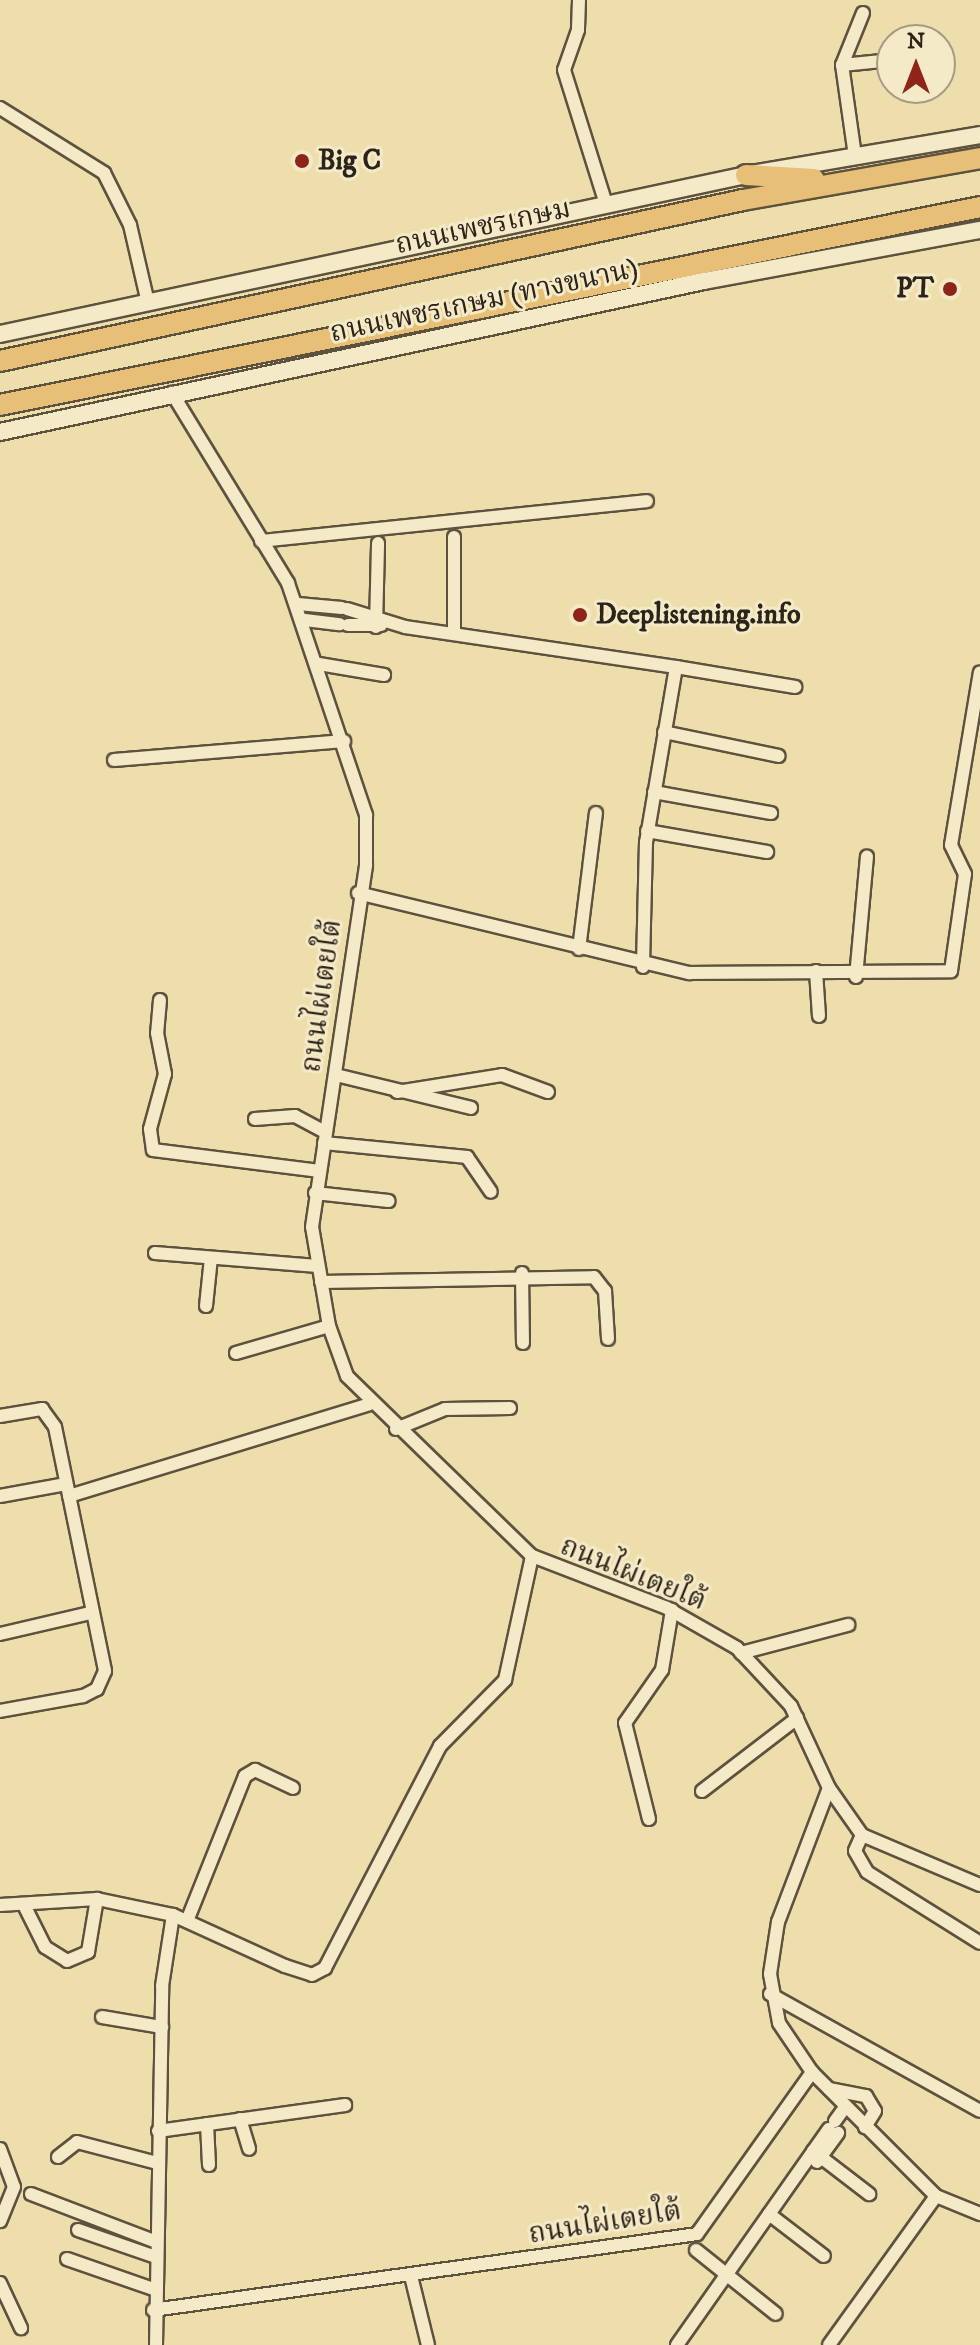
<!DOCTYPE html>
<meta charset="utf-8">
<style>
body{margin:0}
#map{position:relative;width:980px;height:2345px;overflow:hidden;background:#eedeab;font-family:"IM FELL DW Pica","Noto Serif Thai",serif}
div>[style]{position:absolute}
.roads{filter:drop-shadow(2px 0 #5d523e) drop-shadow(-2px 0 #5d523e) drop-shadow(0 2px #5d523e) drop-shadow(0 -2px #5d523e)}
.minor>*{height:12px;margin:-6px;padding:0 6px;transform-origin:6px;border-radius:6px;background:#f4eac8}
.secondary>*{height:16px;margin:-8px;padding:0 8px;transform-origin:8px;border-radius:8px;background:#f4eac8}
.trunk>*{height:20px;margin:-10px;padding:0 10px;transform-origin:10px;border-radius:10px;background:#e7bf76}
.dots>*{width:22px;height:22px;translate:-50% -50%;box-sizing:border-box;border:4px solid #f4eac8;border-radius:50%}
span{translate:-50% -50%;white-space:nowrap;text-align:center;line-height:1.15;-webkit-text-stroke:6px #f4eac8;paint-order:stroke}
.poi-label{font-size:28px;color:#2d2419;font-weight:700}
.left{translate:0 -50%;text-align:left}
.right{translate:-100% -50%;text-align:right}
.street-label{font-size:28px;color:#2d2419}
.north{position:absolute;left:876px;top:24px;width:80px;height:80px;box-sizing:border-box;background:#f4eac8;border:2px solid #a49b82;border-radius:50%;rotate:0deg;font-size:22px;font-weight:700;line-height:32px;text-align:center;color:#2d2419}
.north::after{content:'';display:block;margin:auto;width:28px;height:36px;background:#8f2418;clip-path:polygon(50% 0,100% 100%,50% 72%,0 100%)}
</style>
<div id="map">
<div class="roads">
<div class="minor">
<div style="left:579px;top:0;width:30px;rotate:92deg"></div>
<div style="left:578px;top:30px;width:42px;rotate:109.3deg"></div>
<div style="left:564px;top:70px;width:140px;rotate:72.6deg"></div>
<div style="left:842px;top:65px;width:50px;rotate:-5.7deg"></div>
<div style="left:0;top:108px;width:123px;rotate:32deg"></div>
<div style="left:104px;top:173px;width:58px;rotate:63.4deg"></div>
<div style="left:130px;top:225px;width:80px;rotate:77deg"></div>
<div style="left:855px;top:156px;width:92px;rotate:-98.1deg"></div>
<div style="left:842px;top:65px;width:56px;rotate:-68deg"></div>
<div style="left:261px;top:541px;width:388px;rotate:-5.9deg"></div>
<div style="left:298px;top:604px;width:44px;rotate:5.2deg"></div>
<div style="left:347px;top:609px;width:61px;rotate:17.2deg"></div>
<div style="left:405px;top:627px;width:274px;rotate:8.4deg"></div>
<div style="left:676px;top:667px;width:178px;rotate:99.7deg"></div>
<div style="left:646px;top:842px;width:125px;rotate:91.4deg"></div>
<div style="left:305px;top:620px;width:35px;rotate:7deg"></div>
<div style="left:348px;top:625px;width:33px"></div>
<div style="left:376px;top:627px;width:84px;rotate:-88.6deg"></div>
<div style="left:454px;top:634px;width:97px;rotate:-90deg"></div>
<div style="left:319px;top:664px;width:66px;rotate:9.6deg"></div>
<div style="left:676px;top:667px;width:121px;rotate:9.5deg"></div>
<div style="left:664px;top:732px;width:117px;rotate:11.8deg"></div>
<div style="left:114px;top:760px;width:231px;rotate:-4.7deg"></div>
<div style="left:654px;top:792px;width:119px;rotate:10.2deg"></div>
<div style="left:647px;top:831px;width:122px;rotate:9.9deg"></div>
<div style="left:358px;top:893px;width:341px;rotate:13.6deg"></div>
<div style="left:689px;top:973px;width:262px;rotate:-0.4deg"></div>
<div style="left:951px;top:971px;width:98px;rotate:-81.8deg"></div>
<div style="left:965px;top:874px;width:32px;rotate:-116deg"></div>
<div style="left:951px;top:845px;width:175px;rotate:-80.5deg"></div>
<div style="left:579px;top:949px;width:137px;rotate:-82.9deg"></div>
<div style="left:816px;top:971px;width:45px;rotate:86.2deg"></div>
<div style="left:856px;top:977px;width:121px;rotate:-84.8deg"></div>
<div style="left:160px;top:1000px;width:33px;rotate:95deg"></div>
<div style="left:157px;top:1033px;width:42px;rotate:79deg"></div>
<div style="left:165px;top:1074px;width:57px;rotate:105.3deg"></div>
<div style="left:150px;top:1129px;width:21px;rotate:82deg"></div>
<div style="left:153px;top:1150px;width:168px;rotate:7.2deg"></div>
<div style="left:336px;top:1075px;width:139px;rotate:13.7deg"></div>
<div style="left:397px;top:1092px;width:106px;rotate:-9.2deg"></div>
<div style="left:502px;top:1075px;width:49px;rotate:20.3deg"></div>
<div style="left:255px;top:1119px;width:40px;rotate:-4.3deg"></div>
<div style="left:295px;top:1116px;width:34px;rotate:28deg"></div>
<div style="left:324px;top:1143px;width:144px;rotate:5.6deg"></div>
<div style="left:467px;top:1157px;width:42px;rotate:55.6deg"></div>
<div style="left:315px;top:1193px;width:74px;rotate:6.2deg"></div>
<div style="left:155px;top:1253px;width:163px;rotate:4.6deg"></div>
<div style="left:522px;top:1273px;width:70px;rotate:89.2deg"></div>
<div style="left:321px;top:1282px;width:273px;rotate:-1deg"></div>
<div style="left:594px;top:1277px;width:18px;rotate:52deg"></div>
<div style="left:605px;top:1291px;width:48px;rotate:86.4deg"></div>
<div style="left:206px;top:1306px;width:48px;rotate:-84.1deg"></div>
<div style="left:236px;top:1353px;width:97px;rotate:-16.2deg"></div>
<div style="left:0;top:1416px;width:43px;rotate:-9.5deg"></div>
<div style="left:42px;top:1409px;width:22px;rotate:54deg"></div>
<div style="left:55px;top:1427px;width:249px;rotate:78.4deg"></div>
<div style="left:105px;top:1671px;width:20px;rotate:114deg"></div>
<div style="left:97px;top:1689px;width:16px;rotate:153deg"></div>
<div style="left:83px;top:1696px;width:84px;rotate:169.8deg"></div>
<div style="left:396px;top:1429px;width:53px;rotate:-22.2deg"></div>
<div style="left:445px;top:1409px;width:65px;rotate:-0.9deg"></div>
<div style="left:0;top:1496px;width:67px;rotate:-10.3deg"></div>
<div style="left:69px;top:1496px;width:314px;rotate:-17deg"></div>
<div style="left:0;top:1634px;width:92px;rotate:-13.1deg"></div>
<div style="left:741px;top:1653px;width:111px;rotate:-14.7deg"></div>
<div style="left:829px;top:1788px;width:57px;rotate:54.9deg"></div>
<div style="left:862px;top:1835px;width:128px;rotate:23deg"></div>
<div style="left:702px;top:1791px;width:120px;rotate:-37.5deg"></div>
<div style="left:649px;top:1819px;width:99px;rotate:-104deg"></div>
<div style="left:625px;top:1723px;width:65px;rotate:-55.1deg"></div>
<div style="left:662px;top:1670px;width:61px;rotate:-80.5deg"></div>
<div style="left:862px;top:1835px;width:17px;rotate:114deg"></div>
<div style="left:855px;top:1851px;width:24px;rotate:60deg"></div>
<div style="left:867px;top:1872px;width:133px;rotate:32.1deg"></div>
<div style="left:0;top:1905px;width:97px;rotate:-3.5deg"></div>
<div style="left:97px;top:1899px;width:78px;rotate:11.9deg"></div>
<div style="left:24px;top:1905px;width:47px;rotate:63.4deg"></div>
<div style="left:45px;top:1947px;width:26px;rotate:32deg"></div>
<div style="left:67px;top:1961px;width:23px;rotate:-23deg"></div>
<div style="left:88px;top:1952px;width:54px;rotate:-80.4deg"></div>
<div style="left:187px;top:1921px;width:156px;rotate:-68.2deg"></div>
<div style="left:245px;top:1776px;width:12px;rotate:-31deg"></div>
<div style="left:255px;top:1770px;width:42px;rotate:25.3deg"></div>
<div style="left:770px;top:1994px;width:240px;rotate:29.1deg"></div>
<div style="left:102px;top:2017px;width:61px;rotate:9.5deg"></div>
<div style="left:812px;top:2072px;width:175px;rotate:45deg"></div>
<div style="left:936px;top:2196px;width:48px;rotate:22.2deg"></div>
<div style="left:829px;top:2089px;width:38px;rotate:11deg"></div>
<div style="left:866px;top:2096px;width:17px;rotate:59deg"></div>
<div style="left:875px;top:2111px;width:19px;rotate:122deg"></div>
<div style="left:240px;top:2119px;width:31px;rotate:73deg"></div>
<div style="left:835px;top:2121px;width:17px;rotate:-54deg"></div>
<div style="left:207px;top:2124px;width:41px;rotate:87.2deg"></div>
<div style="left:158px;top:2131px;width:189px;rotate:-7.9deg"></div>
<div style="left:0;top:2149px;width:40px;rotate:69.8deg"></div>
<div style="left:14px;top:2187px;width:37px;rotate:112deg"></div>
<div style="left:813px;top:2151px;width:71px;rotate:37.5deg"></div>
<div style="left:58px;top:2157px;width:24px;rotate:-38deg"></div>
<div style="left:77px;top:2142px;width:83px;rotate:14.7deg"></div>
<div style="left:817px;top:2162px;width:36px;rotate:-54deg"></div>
<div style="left:31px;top:2194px;width:132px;rotate:20.9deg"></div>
<div style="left:769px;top:2214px;width:69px;rotate:37.4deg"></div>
<div style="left:78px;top:2230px;width:79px;rotate:19.1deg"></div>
<div style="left:696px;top:2250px;width:102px;rotate:38.7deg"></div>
<div style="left:67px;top:2259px;width:91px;rotate:19.2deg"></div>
<div style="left:411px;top:2276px;width:71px;rotate:76.2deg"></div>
<div style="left:0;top:2283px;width:50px;rotate:65deg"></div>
<div style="left:153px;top:2310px;width:549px;rotate:-7.95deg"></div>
<div style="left:697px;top:2234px;width:199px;rotate:-54.6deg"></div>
<div style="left:812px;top:2072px;width:59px;rotate:-124deg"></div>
<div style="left:779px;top:2023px;width:50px;rotate:-100.4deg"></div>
<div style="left:770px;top:1974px;width:53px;rotate:-81.3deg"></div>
<div style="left:778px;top:1922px;width:143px;rotate:-69.2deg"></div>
<div style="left:829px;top:1788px;width:90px;rotate:-114.9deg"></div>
<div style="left:791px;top:1706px;width:79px;rotate:-133deg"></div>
<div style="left:737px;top:1648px;width:81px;rotate:-150.3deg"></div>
<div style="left:667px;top:1608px;width:145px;rotate:-158.9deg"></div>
<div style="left:532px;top:1556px;width:258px;rotate:-135.8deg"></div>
<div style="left:347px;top:1376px;width:53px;rotate:-109.8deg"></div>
<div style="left:329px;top:1326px;width:100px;rotate:-99.7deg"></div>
<div style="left:312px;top:1227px;width:366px;rotate:-81.5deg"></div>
<div style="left:366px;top:865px;width:50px;rotate:-90deg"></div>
<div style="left:366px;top:815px;width:245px;rotate:-108.6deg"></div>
<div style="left:288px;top:583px;width:223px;rotate:-121.4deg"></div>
<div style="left:156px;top:2345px;width:359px;rotate:-89deg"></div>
<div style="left:162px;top:1986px;width:72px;rotate:-81.2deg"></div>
<div style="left:173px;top:1915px;width:123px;rotate:24.5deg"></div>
<div style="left:285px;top:1966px;width:28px;rotate:18deg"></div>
<div style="left:312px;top:1975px;width:15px;rotate:-28deg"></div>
<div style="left:325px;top:1968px;width:250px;rotate:-62.6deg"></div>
<div style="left:440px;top:1746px;width:93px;rotate:-45.4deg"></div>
<div style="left:505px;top:1680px;width:127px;rotate:-77.7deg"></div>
<div style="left:677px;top:2345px;width:264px;rotate:-54.9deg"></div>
<div style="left:829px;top:2345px;width:183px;rotate:-54.3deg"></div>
</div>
<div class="secondary">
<div style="left:0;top:334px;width:763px;rotate:-12.03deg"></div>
<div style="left:746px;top:175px;width:237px;rotate:-9.7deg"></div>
<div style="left:0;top:432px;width:720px;rotate:-12.11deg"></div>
<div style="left:704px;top:281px;width:281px;rotate:-10.5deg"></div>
</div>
<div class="trunk">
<div style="left:746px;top:175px;width:68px;rotate:3.4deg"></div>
<div style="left:0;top:361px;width:760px;rotate:-12.23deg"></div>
<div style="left:743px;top:200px;width:241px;rotate:-10deg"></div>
<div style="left:0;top:405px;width:1000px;rotate:-11.42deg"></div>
</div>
</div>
<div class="dots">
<div style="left:302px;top:161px;background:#8f2418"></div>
<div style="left:950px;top:289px;background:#8f2418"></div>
<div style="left:580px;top:615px;background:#8f2418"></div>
</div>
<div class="poi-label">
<span class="left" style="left:318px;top:161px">Big C</span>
<span class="right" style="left:934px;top:289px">PT</span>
<span class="left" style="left:596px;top:615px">Deeplistening.info</span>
</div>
<div class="street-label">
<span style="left:483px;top:227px;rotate:-12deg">ถนนเพชรเกษม</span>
<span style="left:484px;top:301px;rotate:-12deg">ถนนเพชรเกษม (ทางขนาน)</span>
<span style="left:322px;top:996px;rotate:-82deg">ถนนไผ่เตยใต้</span>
<span style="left:633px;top:1574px;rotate:22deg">ถนนไผ่เตยใต้</span>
<span style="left:605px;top:2223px;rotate:-9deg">ถนนไผ่เตยใต้</span>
</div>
<div class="north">N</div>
</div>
